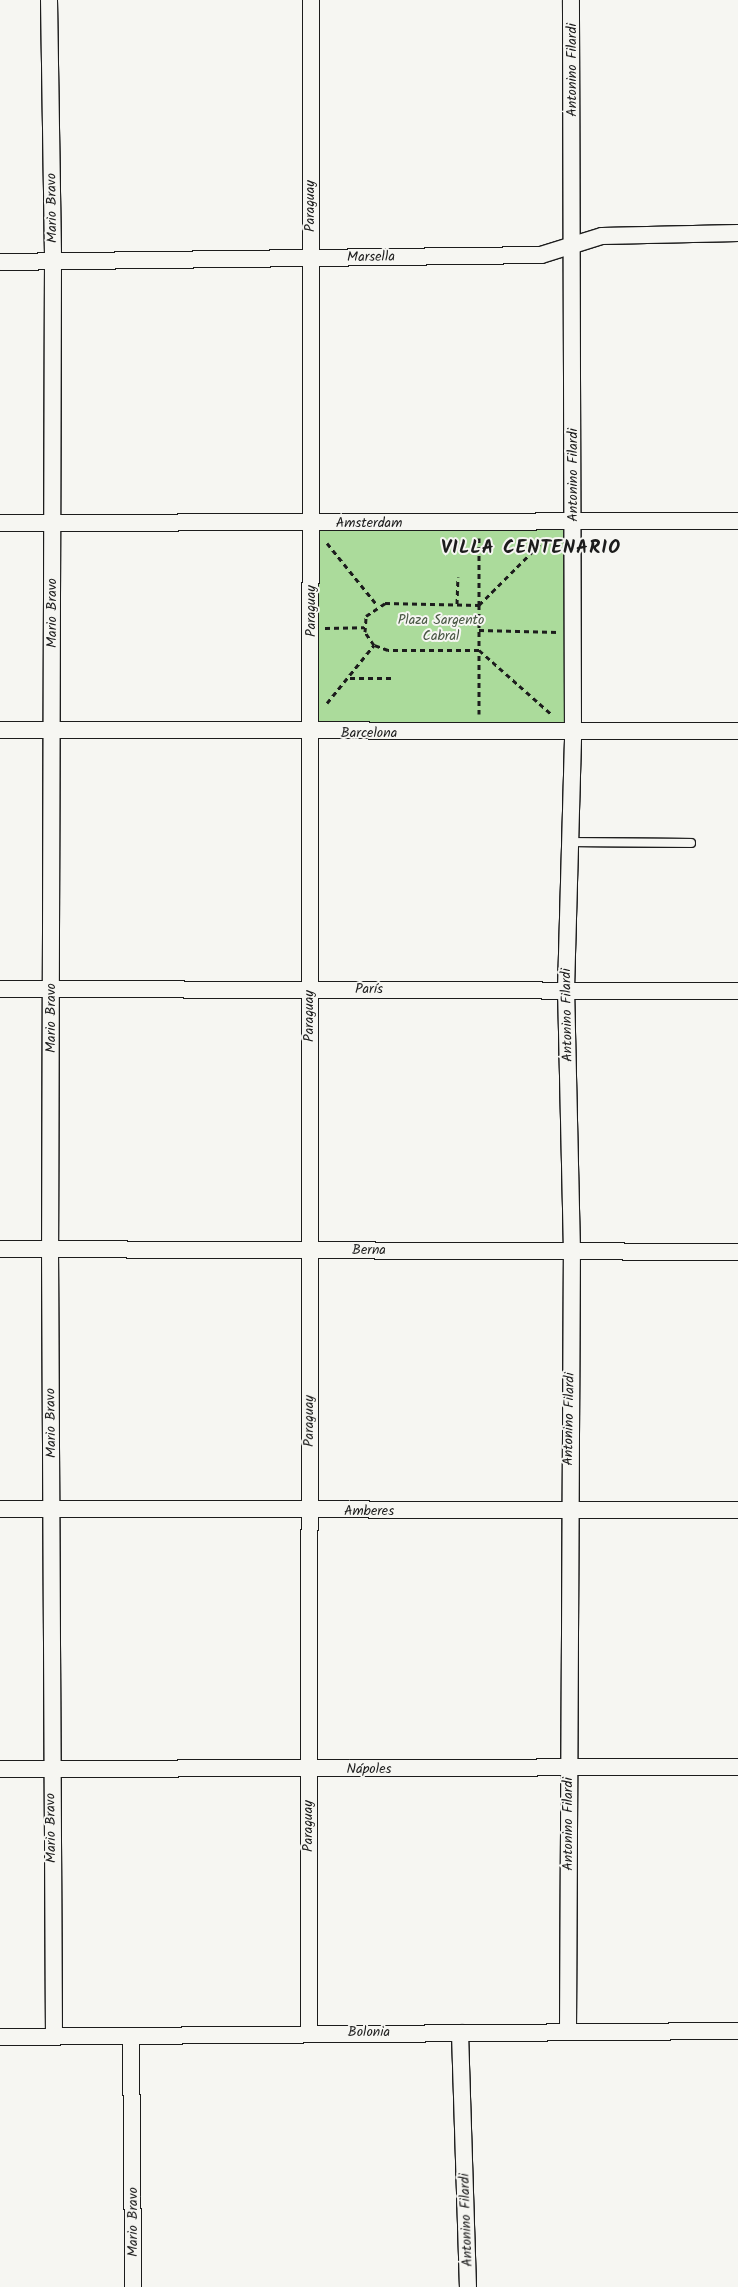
<!DOCTYPE html>
<meta charset="utf-8">
<style>
body{margin:0}
#map{position:relative;width:738px;height:2287px;overflow:hidden;background:#f6f6f2;font-family:Kalam,sans-serif}
div>[style]{position:absolute}
.green>*{inset:0;background:#abdb9b}
.path>*{height:3px;margin-top:-1.5px;transform-origin:0;background:repeating-linear-gradient(90deg,#1c1c1c 0 5px,transparent 0 9px)}
.roads{filter:drop-shadow(1px 0 #1c1c1c) drop-shadow(-1px 0 #1c1c1c) drop-shadow(0 1px #1c1c1c) drop-shadow(0 -1px #1c1c1c)}
.service>*{height:8px;margin:-4px;padding:0 4px;transform-origin:4px;border-radius:4px;background:#f6f6f2}
.minor>*{height:16px;margin:-8px;padding:0 8px;transform-origin:8px;border-radius:8px;background:#f6f6f2}
span{translate:-50% -50%;white-space:nowrap;text-align:center;line-height:1.15;-webkit-text-stroke:4px #f6f6f2;paint-order:stroke}
.street-label{font-size:14px;color:#1c1c1c}
.park-label{font-size:14px;color:#475542}
.district-label{font-size:19px;color:#1c1c1c;font-weight:700;letter-spacing:1px}
</style>
<div id="map">
<div class="green">
<div style="clip-path:polygon(573px 522px,573px 733px,309px 733px,311px 523px)"></div>
</div>
<div class="path">
<div style="left:479px;top:538px;width:66px;rotate:90deg"></div>
<div style="left:327px;top:543px;width:80px;rotate:51.1deg"></div>
<div style="left:385px;top:603px;width:94px;rotate:1.2deg"></div>
<div style="left:479px;top:605px;width:45px;rotate:90deg"></div>
<div style="left:479px;top:650px;width:91px;rotate:180deg"></div>
<div style="left:388px;top:650px;width:15px;rotate:-160deg"></div>
<div style="left:374px;top:645px;width:16px;rotate:-125deg"></div>
<div style="left:365px;top:632px;width:16px;rotate:-86deg"></div>
<div style="left:366px;top:616px;width:23px;rotate:-34deg"></div>
<div style="left:457px;top:604px;width:27px;rotate:-88deg"></div>
<div style="left:479px;top:605px;width:95px;rotate:-45deg"></div>
<div style="left:325px;top:628px;width:39px;rotate:-1deg"></div>
<div style="left:479px;top:630px;width:79px;rotate:1.5deg"></div>
<div style="left:479px;top:650px;width:96px;rotate:41.6deg"></div>
<div style="left:350px;top:678px;width:42px"></div>
<div style="left:327px;top:703px;width:75px;rotate:-51deg"></div>
<div style="left:479px;top:714px;width:64px;rotate:-90deg"></div>
</div>
<div class="roads">
<div class="service">
<div style="left:570px;top:842px;width:121px;rotate:0.5deg"></div>
</div>
<div class="minor">
<div style="left:49px;top:0;width:261px;rotate:89.1deg"></div>
<div style="left:53px;top:261px;width:987px;rotate:90.17deg"></div>
<div style="left:50px;top:1248px;width:789px;rotate:89.71deg"></div>
<div style="left:0;top:262px;width:541px;rotate:-0.74deg"></div>
<div style="left:541px;top:255px;width:64px;rotate:-17.3deg"></div>
<div style="left:602px;top:236px;width:136px;rotate:-1.3deg"></div>
<div style="left:0;top:523px;width:738px;rotate:-0.16deg"></div>
<div style="left:0;top:730px;width:738px;rotate:0.08deg"></div>
<div style="left:0;top:989px;width:738px;rotate:0.16deg"></div>
<div style="left:0;top:1249px;width:738px;rotate:0.23deg"></div>
<div style="left:0;top:1509px;width:738px;rotate:0.08deg"></div>
<div style="left:0;top:1769px;width:738px;rotate:-0.16deg"></div>
<div style="left:568px;top:2029px;width:777px;rotate:-89.71deg"></div>
<div style="left:572px;top:1252px;width:262px;rotate:-91.3deg"></div>
<div style="left:566px;top:990px;width:257px;rotate:-88.4deg"></div>
<div style="left:573px;top:733px;width:733px;rotate:-90.16deg"></div>
<div style="left:309px;top:2032px;width:2032px;rotate:-89.94deg"></div>
<div style="left:460px;top:2033px;width:254px;rotate:88.2deg"></div>
<div style="left:131px;top:2036px;width:251px;rotate:89.5deg"></div>
<div style="left:0;top:2037px;width:738px;rotate:-0.47deg"></div>
</div>
</div>
<div class="street-label">
<span style="left:572px;top:70px;rotate:-90deg">Antonino Filardi</span>
<span style="left:310px;top:206px;rotate:-90deg">Paraguay</span>
<span style="left:52px;top:208px;rotate:-91deg">Mario Bravo</span>
<span style="left:371px;top:257px;rotate:-1deg">Marsella</span>
<span style="left:573px;top:475px;rotate:-90deg">Antonino Filardi</span>
<span style="left:369px;top:523px">Amsterdam</span>
<span style="left:311px;top:611px;rotate:-90deg">Paraguay</span>
<span style="left:52px;top:613px;rotate:-90deg">Mario Bravo</span>
<span style="left:369px;top:733px">Barcelona</span>
<span style="left:369px;top:989px">París</span>
<span style="left:567px;top:1015px;rotate:-91deg">Antonino Filardi</span>
<span style="left:309px;top:1016px;rotate:-90deg">Paraguay</span>
<span style="left:51px;top:1018px;rotate:-90deg">Mario Bravo</span>
<span style="left:369px;top:1250px">Berna</span>
<span style="left:569px;top:1419px;rotate:-89deg">Antonino Filardi</span>
<span style="left:309px;top:1421px;rotate:-90deg">Paraguay</span>
<span style="left:51px;top:1423px;rotate:-91deg">Mario Bravo</span>
<span style="left:369px;top:1511px">Amberes</span>
<span style="left:369px;top:1769px">Nápoles</span>
<span style="left:568px;top:1824px;rotate:-90deg">Antonino Filardi</span>
<span style="left:308px;top:1826px;rotate:-90deg">Paraguay</span>
<span style="left:51px;top:1828px;rotate:-91deg">Mario Bravo</span>
<span style="left:369px;top:2032px">Bolonia</span>
<span style="left:466px;top:2220px;rotate:-92deg">Antonino Filardi</span>
<span style="left:133px;top:2222px;rotate:-90deg">Mario Bravo</span>
</div>
<div class="park-label">
<span style="left:441px;top:628px">Plaza Sargento<br>Cabral</span>
</div>
<div class="district-label">
<span style="left:531px;top:549px">VILLA CENTENARIO</span>
</div>
</div>
